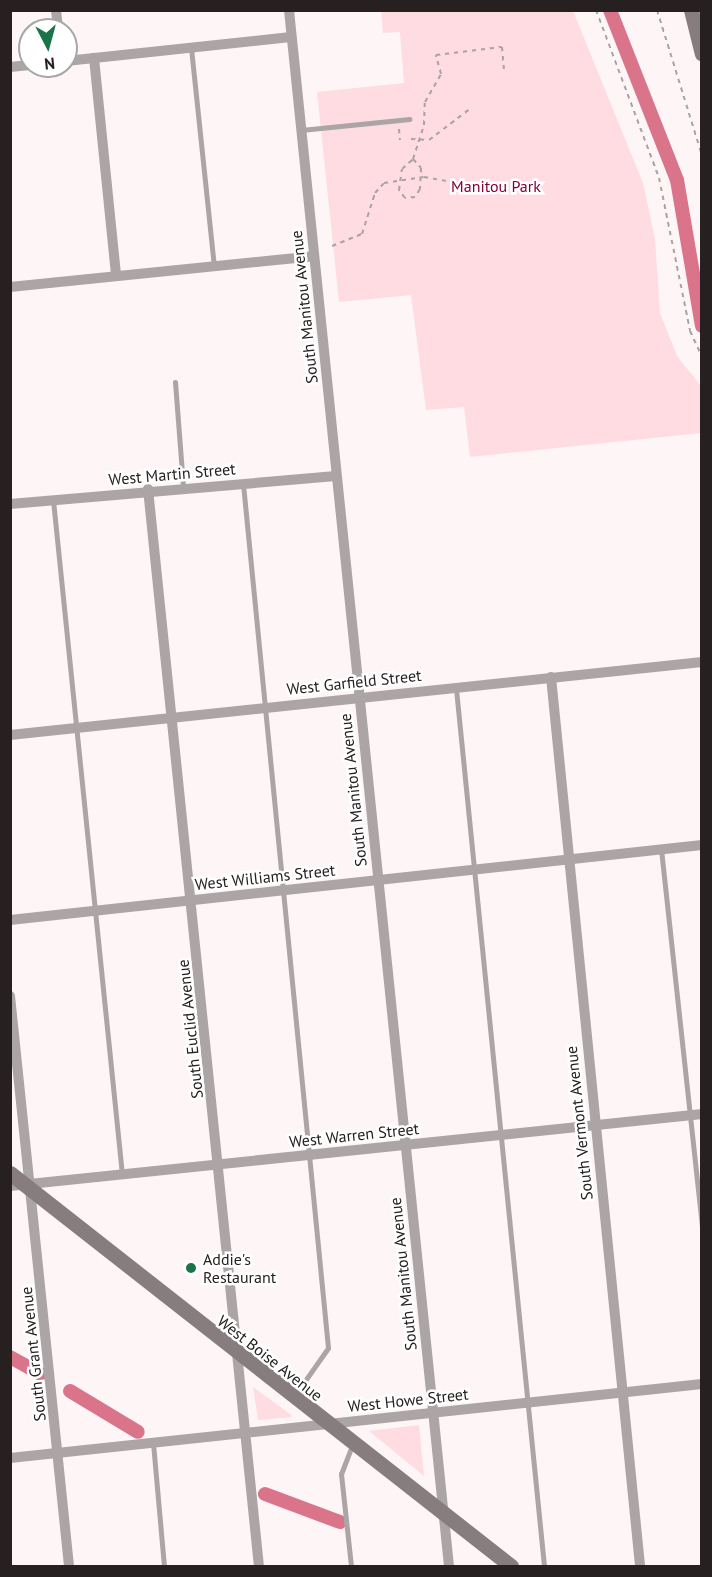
<!DOCTYPE html>
<style>
body{margin:0}
#map{position:relative;width:712px;height:1577px;overflow:hidden;background:#fef5f6;font-family:"PT Sans",sans-serif}
div>[style]{position:absolute}
.green>*{inset:0;background:#fedce2}
.canal>*{height:14px;margin:-7px;padding:0 7px;transform-origin:7px;border-radius:7px;background:#da748b}
.path>*{height:2px;margin-top:-1px;transform-origin:0;background:repeating-linear-gradient(90deg,#a9a2a3 0 4.5px,transparent 0 9px)}
.lane>*{height:5px;margin:-2.5px;padding:0 2.5px;transform-origin:2.5px;border-radius:2.5px;background:#aba5a6}
.street>*{height:10px;margin:-5px;padding:0 5px;transform-origin:5px;border-radius:5px;background:#aba5a6}
.secondary>*{height:15px;margin:-7.5px;padding:0 7.5px;transform-origin:7.5px;border-radius:7.5px;background:#877d7f}
.dots>*{width:16px;height:16px;translate:-50% -50%;box-sizing:border-box;border:3px solid #fff;border-radius:50%}
span{translate:-50% -50%;white-space:nowrap;text-align:center;line-height:1.15;-webkit-text-stroke:5px #fff;paint-order:stroke}
.park-label{font-size:16px;color:#840038}
.street-label{font-size:16px;color:#262021}
.poi-label{font-size:16px;color:#262021}
.left{translate:0 -50%;text-align:left}
.frame{position:absolute;inset:0;border:12px solid #262021;pointer-events:none}
.north{position:absolute;left:18px;top:18px;width:60px;height:60px;box-sizing:border-box;background:#fff;border:2px solid #a8a6a6;border-radius:50%;rotate:174deg;font-size:16px;font-weight:700;line-height:24px;text-align:center;color:#262021}
.north::after{content:'';display:block;margin:auto;width:21px;height:27px;background:#1b7448;clip-path:polygon(50% 0,100% 100%,50% 72%,0 100%)}
</style>
<div id="map">
<div class="green">
<div style="clip-path:polygon(381px 11px,573px 11px,643px 183px,655px 239px,660px 313px,677px 356px,701px 386px,701px 433px,470px 457px,464px 407px,426px 410px,411px 295px,339px 302px,317px 92px,404px 83px,400px 32px,383px 33px)"></div>
<div style="clip-path:polygon(253px 1387px,290px 1414px,292px 1417px,258px 1420px)"></div>
<div style="clip-path:polygon(419px 1425px,424px 1476px,369px 1431px)"></div>
</div>
<div class="canal">
<div style="left:610px;top:10px;width:183px;rotate:68.5deg"></div>
<div style="left:677px;top:180px;width:148px;rotate:80.3deg"></div>
<div style="left:10px;top:1357px;width:35px;rotate:29deg"></div>
<div style="left:70px;top:1391px;width:79px;rotate:31.1deg"></div>
<div style="left:265px;top:1494px;width:80px;rotate:20.5deg"></div>
</div>
<div class="path">
<div style="left:596px;top:10px;width:179px;rotate:69.4deg"></div>
<div style="left:659px;top:178px;width:156px;rotate:78.5deg"></div>
<div style="left:690px;top:331px;width:29px;rotate:65deg"></div>
<div style="left:657px;top:10px;width:152px;rotate:72.8deg"></div>
<div style="left:399px;top:129px;width:11px;rotate:85deg"></div>
<div style="left:411px;top:139px;width:18px;rotate:3deg"></div>
<div style="left:429px;top:140px;width:53px;rotate:-37.3deg"></div>
<div style="left:413px;top:159px;width:36px;rotate:-72deg"></div>
<div style="left:424px;top:125px;width:23px;rotate:-88deg"></div>
<div style="left:425px;top:102px;width:32px;rotate:-60deg"></div>
<div style="left:441px;top:74px;width:20px;rotate:-105deg"></div>
<div style="left:436px;top:55px;width:66px;rotate:-6.9deg"></div>
<div style="left:502px;top:47px;width:22px;rotate:85deg"></div>
<div style="left:413px;top:159px;width:12px;rotate:48deg"></div>
<div style="left:421px;top:168px;width:21px;rotate:93deg"></div>
<div style="left:420px;top:189px;width:9px;rotate:122deg"></div>
<div style="left:415px;top:197px;width:10px;rotate:174deg"></div>
<div style="left:405px;top:198px;width:10px;rotate:-127deg"></div>
<div style="left:399px;top:190px;width:21px;rotate:-82deg"></div>
<div style="left:402px;top:169px;width:15px;rotate:-42deg"></div>
<div style="left:332px;top:246px;width:32px;rotate:-22deg"></div>
<div style="left:362px;top:234px;width:43px;rotate:-72.4deg"></div>
<div style="left:375px;top:193px;width:13px;rotate:-48deg"></div>
<div style="left:384px;top:183px;width:40px;rotate:-8.5deg"></div>
<div style="left:424px;top:177px;width:28px;rotate:10deg"></div>
</div>
<div class="lane">
<div style="left:191px;top:48px;width:219px;rotate:84deg"></div>
<div style="left:301px;top:130px;width:109px;rotate:-5.8deg"></div>
<div style="left:175px;top:382px;width:105px;rotate:85.6deg"></div>
<div style="left:243px;top:484px;width:868px;rotate:84.38deg"></div>
<div style="left:328px;top:1348px;width:57px;rotate:125.1deg"></div>
<div style="left:53px;top:500px;width:679px;rotate:84.16deg"></div>
<div style="left:456px;top:689px;width:881px;rotate:84.27deg"></div>
<div style="left:661px;top:849px;width:382px;rotate:83.8deg"></div>
<div style="left:153px;top:1443px;width:123px;rotate:84.9deg"></div>
<div style="left:351px;top:1566px;width:93px;rotate:-96.2deg"></div>
<div style="left:341px;top:1474px;width:31px;rotate:-69deg"></div>
</div>
<div class="street">
<div style="left:56px;top:10px;width:20px;rotate:84deg"></div>
<div style="left:289px;top:10px;width:1564px;rotate:84.13deg"></div>
<div style="left:94px;top:58px;width:219px;rotate:84.2deg"></div>
<div style="left:66px;top:61px;width:226px;rotate:-6.1deg"></div>
<div style="left:10px;top:67px;width:20px;rotate:-6deg"></div>
<div style="left:10px;top:287px;width:305px;rotate:-5.8deg"></div>
<div style="left:148px;top:489px;width:1083px;rotate:84.12deg"></div>
<div style="left:10px;top:504px;width:327px;rotate:-4.9deg"></div>
<div style="left:551px;top:677px;width:893px;rotate:84.28deg"></div>
<div style="left:10px;top:735px;width:696px;rotate:-6.02deg"></div>
<div style="left:10px;top:920px;width:696px;rotate:-6.19deg"></div>
<div style="left:10px;top:996px;width:573px;rotate:84.09deg"></div>
<div style="left:10px;top:1186px;width:696px;rotate:-5.94deg"></div>
<div style="left:10px;top:1458px;width:696px;rotate:-6.1deg"></div>
</div>
<div class="secondary">
<div style="left:691px;top:10px;width:45px;rotate:76deg"></div>
<div style="left:10px;top:1173px;width:637px;rotate:38.11deg"></div>
</div>
<div class="dots">
<div style="left:191px;top:1268px;background:#1b7448"></div>
</div>
<div class="park-label">
<span style="left:496px;top:186px">Manitou Park</span>
</div>
<div class="street-label">
<span style="left:304px;top:307px;rotate:-96deg">South Manitou Avenue</span>
<span style="left:172px;top:474px;rotate:-5deg">West Martin Street</span>
<span style="left:354px;top:682px;rotate:-6deg">West Garfield Street</span>
<span style="left:353px;top:790px;rotate:-96deg">South Manitou Avenue</span>
<span style="left:265px;top:877px;rotate:-6deg">West Williams Street</span>
<span style="left:190px;top:1029px;rotate:-96deg">South Euclid Avenue</span>
<span style="left:579px;top:1123px;rotate:-96deg">South Vermont Avenue</span>
<span style="left:354px;top:1135px;rotate:-6deg">West Warren Street</span>
<span style="left:403px;top:1274px;rotate:-96deg">South Manitou Avenue</span>
<span style="left:33px;top:1354px;rotate:-96deg">South Grant Avenue</span>
<span style="left:270px;top:1358px;rotate:38deg">West Boise Avenue</span>
<span style="left:408px;top:1400px;rotate:-6deg">West Howe Street</span>
</div>
<div class="poi-label">
<span class="left" style="left:203px;top:1268px">Addie's<br>Restaurant</span>
</div>
<div class="frame"></div>
<div class="north">N</div>
</div>
